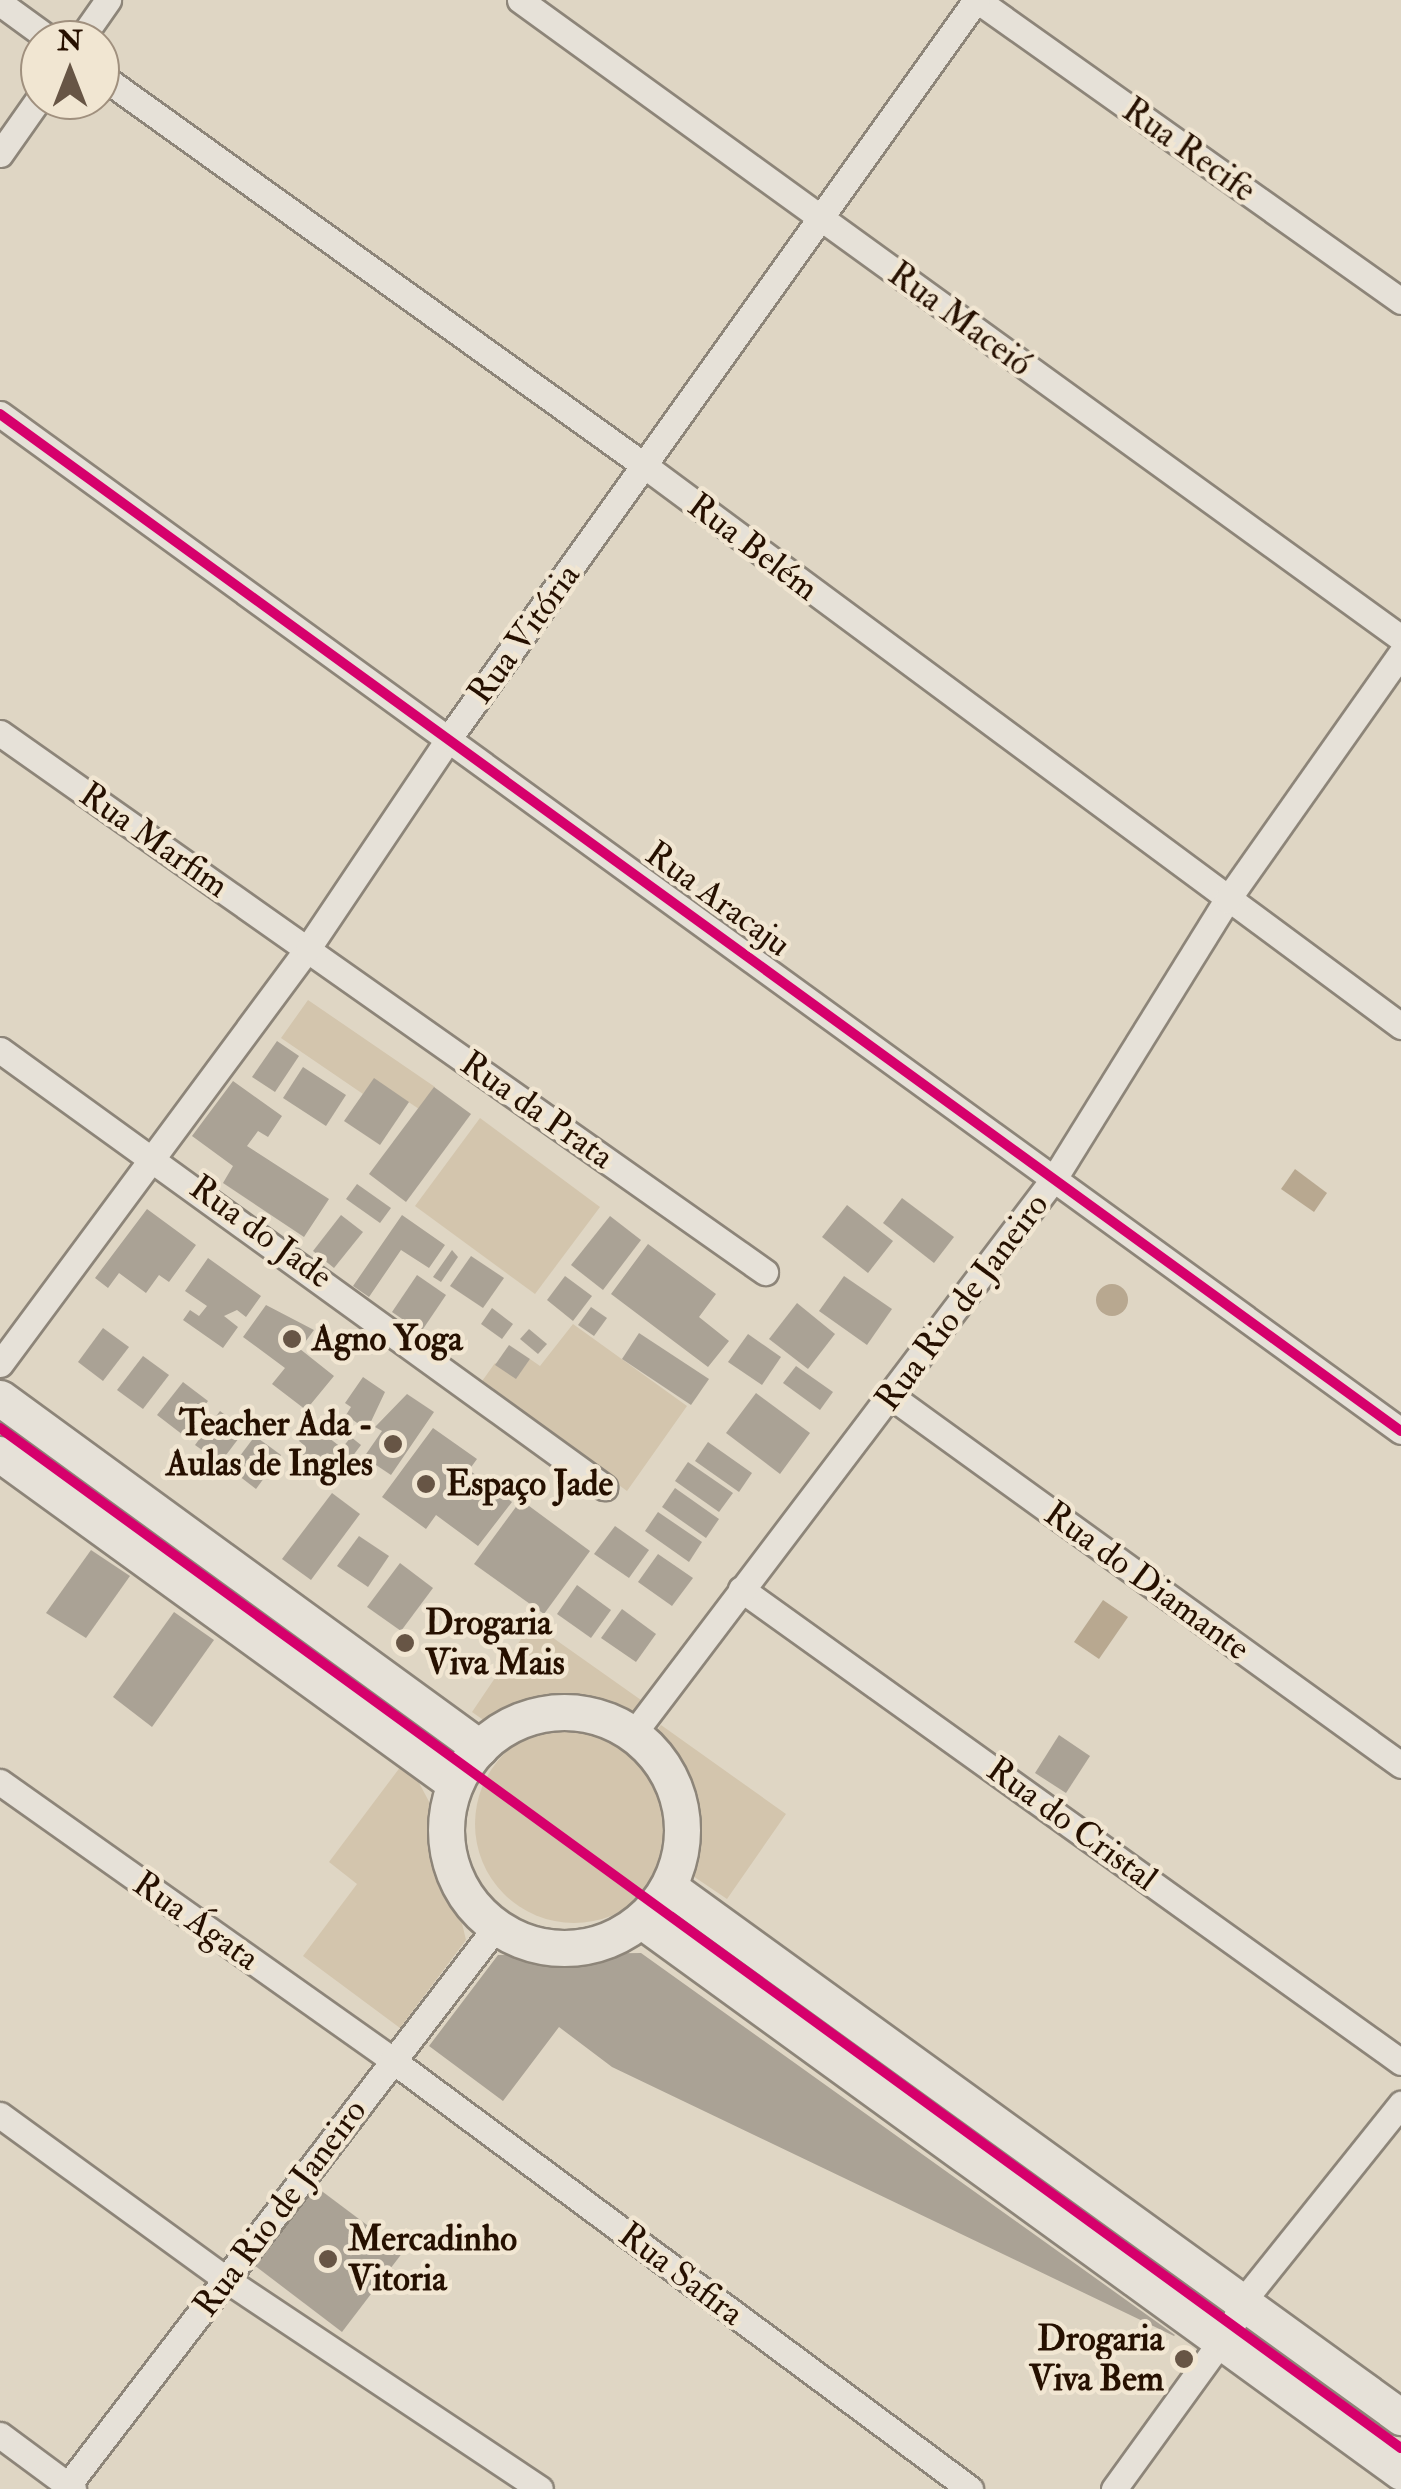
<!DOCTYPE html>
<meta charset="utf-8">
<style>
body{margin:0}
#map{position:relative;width:1401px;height:2489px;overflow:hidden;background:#dfd6c4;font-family:"IM FELL Double Pica",serif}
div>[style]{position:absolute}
.green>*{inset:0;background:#d3c5ad}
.round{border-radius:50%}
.water>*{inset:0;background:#b8a890}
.building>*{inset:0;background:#aaa295}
.roads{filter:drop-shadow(2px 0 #8d8579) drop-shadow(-2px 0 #8d8579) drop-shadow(0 2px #8d8579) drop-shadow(0 -2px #8d8579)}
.street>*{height:25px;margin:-12.5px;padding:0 12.5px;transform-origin:12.5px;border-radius:12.5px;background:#e6e1d8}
.secondary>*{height:35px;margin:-17.5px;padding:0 17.5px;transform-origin:17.5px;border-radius:17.5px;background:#e6e1d8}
.secondary>.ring{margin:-17.5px;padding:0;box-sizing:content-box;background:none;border:35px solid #e6e1d8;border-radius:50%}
.cycleway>*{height:10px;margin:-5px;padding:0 5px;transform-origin:5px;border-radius:5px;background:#d6006c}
.dots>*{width:28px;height:28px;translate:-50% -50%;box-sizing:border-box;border:5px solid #f1e6d2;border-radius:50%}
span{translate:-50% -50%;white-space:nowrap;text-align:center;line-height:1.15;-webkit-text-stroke:9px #f1e6d2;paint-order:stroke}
.street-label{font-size:35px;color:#261000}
.poi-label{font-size:35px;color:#261000;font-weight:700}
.left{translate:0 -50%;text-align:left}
.right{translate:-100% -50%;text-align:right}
.north{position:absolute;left:20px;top:20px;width:100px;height:100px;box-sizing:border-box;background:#f1e6d2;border:2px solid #a0907e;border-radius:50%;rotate:0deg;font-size:28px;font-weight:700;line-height:40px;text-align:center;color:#261000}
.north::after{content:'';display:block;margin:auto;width:35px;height:45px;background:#675545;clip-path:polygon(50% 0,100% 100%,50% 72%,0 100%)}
</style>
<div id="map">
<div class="green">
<div style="clip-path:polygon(308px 1000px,435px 1087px,419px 1109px,374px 1079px,363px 1094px,281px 1038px)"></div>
<div style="clip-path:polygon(480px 1118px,600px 1207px,535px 1294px,415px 1206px)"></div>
<div style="clip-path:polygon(573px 1324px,687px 1406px,627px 1491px,480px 1384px,495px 1363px,516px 1378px,530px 1359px,540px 1366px)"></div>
<div style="clip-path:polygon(532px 1623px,641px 1700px,632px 1712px,563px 1696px,489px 1724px,472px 1712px)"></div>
<div class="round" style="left:475px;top:1725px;width:198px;height:198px"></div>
<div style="clip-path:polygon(661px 1725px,786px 1814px,727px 1899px,687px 1872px,698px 1822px,695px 1797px,683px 1767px,655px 1733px)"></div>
<div style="clip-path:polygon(401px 1766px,417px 1779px,434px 1811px,436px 1875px,460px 1915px,466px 1940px,400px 2028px,303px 1956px,357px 1884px,329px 1862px)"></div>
</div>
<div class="water">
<div style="clip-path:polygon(1295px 1169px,1327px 1193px,1314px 1212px,1281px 1189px)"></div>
<div class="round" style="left:1096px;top:1284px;width:32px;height:32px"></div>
<div style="clip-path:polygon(1103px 1600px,1128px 1617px,1099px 1659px,1074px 1642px)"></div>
</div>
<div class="building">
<div style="clip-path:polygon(277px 1041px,299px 1056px,275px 1092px,252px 1077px)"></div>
<div style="clip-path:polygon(303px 1067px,346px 1095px,326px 1126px,283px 1098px)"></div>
<div style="clip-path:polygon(374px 1078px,409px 1102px,380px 1145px,344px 1121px)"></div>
<div style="clip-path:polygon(233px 1081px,282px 1116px,268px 1137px,258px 1131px,247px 1146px,329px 1199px,304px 1237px,223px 1183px,233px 1166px,192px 1136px)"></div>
<div style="clip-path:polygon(434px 1087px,471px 1114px,406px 1202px,369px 1174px)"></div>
<div style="clip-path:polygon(357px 1184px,391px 1208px,380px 1223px,346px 1199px)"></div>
<div style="clip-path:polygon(902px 1198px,954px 1237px,934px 1263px,883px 1223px)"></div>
<div style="clip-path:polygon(847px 1205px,893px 1241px,868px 1273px,822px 1237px)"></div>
<div style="clip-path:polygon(147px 1209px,196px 1245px,169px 1282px,159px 1275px,146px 1293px,119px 1273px,108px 1288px,95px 1278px)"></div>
<div style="clip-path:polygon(341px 1215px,363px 1232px,334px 1268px,313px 1251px)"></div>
<div style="clip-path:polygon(402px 1215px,445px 1245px,429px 1268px,401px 1250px,369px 1297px,353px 1286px)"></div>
<div style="clip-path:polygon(610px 1216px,641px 1240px,603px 1290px,571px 1265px)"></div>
<div style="clip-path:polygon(648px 1244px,716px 1294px,699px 1317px,729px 1341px,708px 1367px,611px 1294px)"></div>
<div style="clip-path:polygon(452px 1250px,458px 1257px,441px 1282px,433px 1277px)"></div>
<div style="clip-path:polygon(471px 1256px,504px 1278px,483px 1308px,450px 1286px)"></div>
<div style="clip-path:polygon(208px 1258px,261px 1296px,246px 1317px,237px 1310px,224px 1316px,238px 1327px,223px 1348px,183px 1320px,190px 1310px,199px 1316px,207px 1306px,185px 1291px)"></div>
<div style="clip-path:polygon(417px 1275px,446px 1295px,421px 1332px,392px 1312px)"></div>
<div style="clip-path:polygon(565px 1276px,592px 1296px,573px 1321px,547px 1300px)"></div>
<div style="clip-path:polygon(844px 1276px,892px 1309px,867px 1345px,819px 1311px)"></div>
<div style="clip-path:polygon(797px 1303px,835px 1334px,808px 1369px,769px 1339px)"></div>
<div style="clip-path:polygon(266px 1305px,314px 1330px,300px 1349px,334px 1376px,306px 1410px,272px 1384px,285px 1368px,243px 1337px)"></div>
<div style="clip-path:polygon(591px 1307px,607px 1318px,594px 1336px,578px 1325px)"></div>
<div style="clip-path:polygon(492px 1308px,513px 1324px,502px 1339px,481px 1324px)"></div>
<div style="clip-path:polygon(103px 1328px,129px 1347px,103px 1381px,78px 1362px)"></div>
<div style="clip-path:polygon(529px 1329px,547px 1344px,538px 1354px,520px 1339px)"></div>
<div style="clip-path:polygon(639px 1333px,709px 1379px,691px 1405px,622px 1359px)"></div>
<div style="clip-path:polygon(748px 1334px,781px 1357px,762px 1385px,728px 1362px)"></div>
<div style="clip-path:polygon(509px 1345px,530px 1359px,516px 1379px,495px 1365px)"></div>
<div style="clip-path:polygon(143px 1356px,169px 1375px,143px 1409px,117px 1390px)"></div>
<div style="clip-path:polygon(796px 1366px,833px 1392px,820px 1410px,783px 1383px)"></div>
<div style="clip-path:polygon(363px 1377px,385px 1392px,367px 1430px,346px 1415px,351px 1407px,345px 1403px)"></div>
<div style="clip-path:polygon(183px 1382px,208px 1401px,183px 1435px,157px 1415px)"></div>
<div style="clip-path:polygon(756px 1393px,810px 1433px,780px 1474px,726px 1433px)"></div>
<div style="clip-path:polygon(407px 1394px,434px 1412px,391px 1475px,364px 1457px,382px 1431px,375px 1427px)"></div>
<div style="clip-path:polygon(220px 1411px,245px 1430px,220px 1463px,195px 1445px)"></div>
<div style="clip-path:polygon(311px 1424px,342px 1448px,351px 1437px,361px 1445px,339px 1474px,300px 1453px,305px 1446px,299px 1441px)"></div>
<div style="clip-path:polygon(433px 1428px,477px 1459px,469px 1470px,512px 1502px,478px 1546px,436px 1515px,426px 1529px,382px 1497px)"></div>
<div style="clip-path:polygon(255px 1436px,281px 1455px,256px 1489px,230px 1469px)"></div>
<div style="clip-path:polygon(708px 1442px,752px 1473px,739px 1492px,695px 1461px)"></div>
<div style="clip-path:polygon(688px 1462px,733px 1493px,719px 1512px,675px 1481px)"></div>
<div style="clip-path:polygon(675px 1488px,719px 1519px,706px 1538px,662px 1507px)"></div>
<div style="clip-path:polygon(332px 1493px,360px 1514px,311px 1580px,282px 1559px)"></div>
<div style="clip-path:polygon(521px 1500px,590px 1551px,544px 1614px,474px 1564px)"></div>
<div style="clip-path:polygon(658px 1512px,702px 1542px,689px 1562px,645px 1531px)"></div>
<div style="clip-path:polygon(615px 1526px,649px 1550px,629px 1578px,594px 1554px)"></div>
<div style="clip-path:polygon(359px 1536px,389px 1556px,368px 1587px,337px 1566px)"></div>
<div style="clip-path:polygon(91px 1550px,130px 1576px,86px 1638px,46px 1613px)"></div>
<div style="clip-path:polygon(658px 1554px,693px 1578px,672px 1606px,638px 1582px)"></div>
<div style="clip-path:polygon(400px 1563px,433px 1588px,401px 1631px,367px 1607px)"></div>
<div style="clip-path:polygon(577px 1585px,611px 1610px,591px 1638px,557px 1614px)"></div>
<div style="clip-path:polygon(622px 1609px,656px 1634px,636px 1662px,601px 1638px)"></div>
<div style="clip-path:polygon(174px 1612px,214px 1640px,152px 1727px,113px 1697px)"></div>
<div style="clip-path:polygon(1059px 1735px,1090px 1756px,1066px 1793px,1035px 1773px)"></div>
<div style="clip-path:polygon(641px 1953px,1175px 2335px,1174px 2336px,612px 2067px,559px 2027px,503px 2101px,429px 2046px,498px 1955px)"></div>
<div style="clip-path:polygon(315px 2186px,403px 2252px,342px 2332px,254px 2265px)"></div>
</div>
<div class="roads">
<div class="street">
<div style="left:520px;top:0;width:1088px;rotate:35.91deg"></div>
<div style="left:977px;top:0;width:520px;rotate:35.37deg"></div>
<div style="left:0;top:3px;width:63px;rotate:36deg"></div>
<div style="left:80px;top:40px;width:49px;rotate:-55deg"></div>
<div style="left:100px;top:75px;width:671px;rotate:35.66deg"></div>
<div style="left:645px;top:466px;width:941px;rotate:36.53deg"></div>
<div style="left:0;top:154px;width:70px;rotate:-54.9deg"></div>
<div style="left:0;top:414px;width:1731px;rotate:35.98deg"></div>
<div style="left:0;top:733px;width:936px;rotate:35.17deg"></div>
<div style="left:0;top:1050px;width:746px;rotate:35.89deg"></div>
<div style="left:0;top:1364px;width:518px;rotate:-53.48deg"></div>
<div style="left:308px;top:948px;width:253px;rotate:-56.1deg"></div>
<div style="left:449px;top:738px;width:907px;rotate:-54.47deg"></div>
<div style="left:892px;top:1397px;width:628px;rotate:35.87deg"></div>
<div style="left:741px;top:1589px;width:812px;rotate:35.63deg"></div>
<div style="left:633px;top:1734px;width:699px;rotate:-52.85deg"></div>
<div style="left:1055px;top:1177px;width:326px;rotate:-58.2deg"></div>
<div style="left:1227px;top:900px;width:302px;rotate:-54.8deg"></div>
<div style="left:0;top:1782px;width:481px;rotate:35.3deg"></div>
<div style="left:392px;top:2060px;width:720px;rotate:36.58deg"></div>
<div style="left:0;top:2115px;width:281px;rotate:36deg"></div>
<div style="left:227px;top:2280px;width:376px;rotate:33.7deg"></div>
<div style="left:0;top:2435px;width:91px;rotate:36.5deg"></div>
<div style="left:65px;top:2489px;width:708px;rotate:-52.52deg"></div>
<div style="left:1114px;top:2489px;width:201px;rotate:-54.1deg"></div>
<div style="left:1232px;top:2326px;width:27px;rotate:-66deg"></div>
<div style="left:1243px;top:2301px;width:253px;rotate:-51.3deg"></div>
</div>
<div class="secondary">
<div style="left:0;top:1398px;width:594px;rotate:36.1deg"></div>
<div style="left:0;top:1454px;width:562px;rotate:35.95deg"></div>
<div class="ring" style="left:446px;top:1712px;width:201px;height:201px"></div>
<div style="left:669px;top:1887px;width:904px;rotate:35.91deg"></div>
<div style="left:641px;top:1920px;width:939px;rotate:35.99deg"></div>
</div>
</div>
<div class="cycleway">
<div style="left:0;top:414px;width:1731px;rotate:35.98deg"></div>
<div style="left:0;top:1428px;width:1733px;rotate:36.06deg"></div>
</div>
<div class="dots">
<div style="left:292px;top:1339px;background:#675545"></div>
<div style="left:393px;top:1444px;background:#675545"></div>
<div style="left:426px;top:1484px;background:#675545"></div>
<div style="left:405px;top:1643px;background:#675545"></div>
<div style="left:328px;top:2259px;background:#675545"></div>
<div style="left:1184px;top:2359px;background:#675545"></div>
</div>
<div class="street-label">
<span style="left:1189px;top:150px;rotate:35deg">Rua Recife</span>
<span style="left:960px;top:319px;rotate:36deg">Rua Maceió</span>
<span style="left:753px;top:547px;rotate:37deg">Rua Belém</span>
<span style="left:524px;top:634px;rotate:-54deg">Rua Vitória</span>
<span style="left:154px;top:840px;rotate:35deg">Rua Marfim</span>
<span style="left:718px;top:899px;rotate:36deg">Rua Aracaju</span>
<span style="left:537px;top:1110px;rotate:35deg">Rua da Prata</span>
<span style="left:261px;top:1232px;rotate:36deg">Rua do Jade</span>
<span style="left:962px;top:1302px;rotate:-53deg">Rua Rio de Janeiro</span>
<span style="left:1147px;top:1581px;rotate:36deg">Rua do Diamante</span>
<span style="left:1072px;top:1824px;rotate:36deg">Rua do Cristal</span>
<span style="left:196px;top:1921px;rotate:35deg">Rua Ágata</span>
<span style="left:280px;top:2208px;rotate:-53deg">Rua Rio de Janeiro</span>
<span style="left:681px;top:2274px;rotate:37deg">Rua Safira</span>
</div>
<div class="poi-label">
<span class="left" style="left:312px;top:1339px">Agno Yoga</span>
<span class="right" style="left:373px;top:1444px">Teacher Ada -<br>Aulas de Ingles</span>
<span class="left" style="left:446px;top:1484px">Espaço Jade</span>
<span class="left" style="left:425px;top:1643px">Drogaria<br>Viva Mais</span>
<span class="left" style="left:348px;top:2259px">Mercadinho<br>Vitoria</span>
<span class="right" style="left:1164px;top:2359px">Drogaria<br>Viva Bem</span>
</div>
<div class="north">N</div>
</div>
